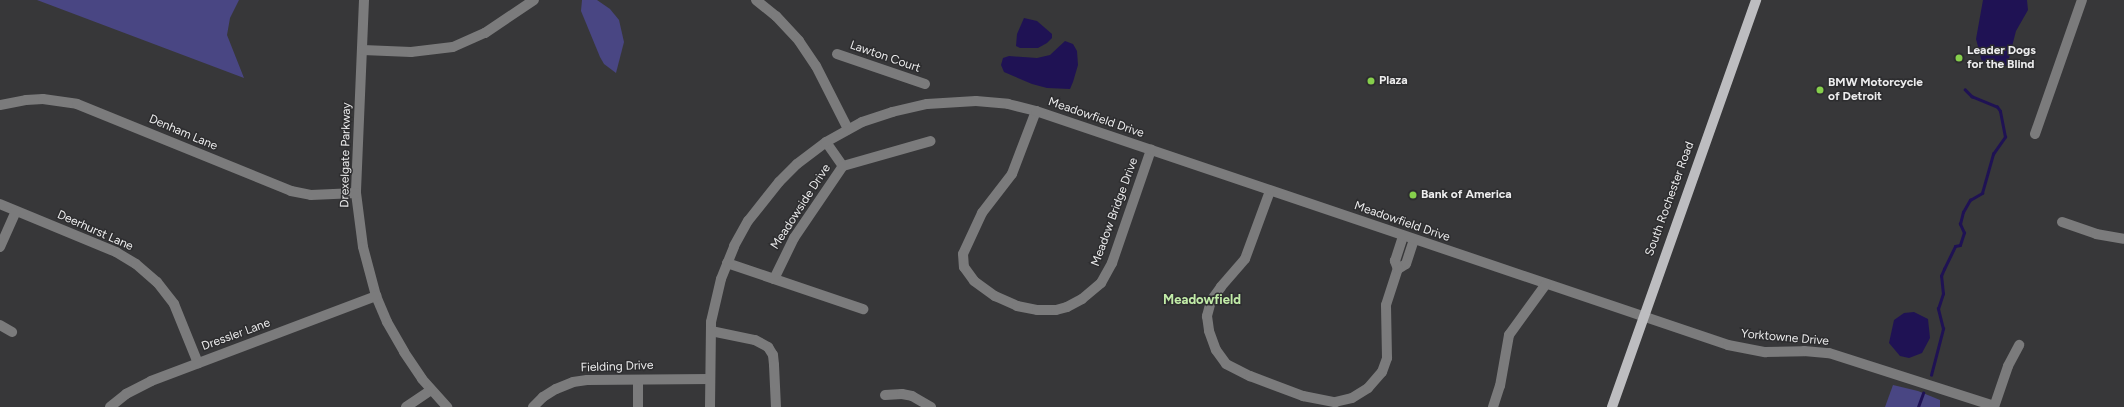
<!DOCTYPE html>
<style>
body{margin:0}
#map{position:relative;width:2124px;height:407px;overflow:hidden;background:#373739;font-family:Figtree,sans-serif}
div>[style]{position:absolute}
.green>*{inset:0;background:#494683}
.water>*{inset:0;background:#1f1254}
.stream>*{height:2.5px;margin:-1.25px;padding:0 1.25px;transform-origin:1.25px;border-radius:1.25px;background:#1f1254}
.minor>*{height:10px;margin:-5px;padding:0 5px;transform-origin:5px;border-radius:5px;background:#7b7b7c}
.major>*{height:10px;margin:-5px;padding:0 5px;transform-origin:5px;border-radius:5px;background:#bdbdc0}
.dots>*{width:11px;height:11px;translate:-50% -50%;box-sizing:border-box;border:2px solid #2d2d2f;border-radius:50%}
span{translate:-50% -50%;white-space:nowrap;text-align:center;line-height:1.15;-webkit-text-stroke:3px #2d2d2f;paint-order:stroke}
.poi-label{font-size:12px;color:#ececed;font-weight:700}
.left{translate:0 -50%;text-align:left}
.street-label{font-size:12px;color:#ececed}
.neighbourhood-label{font-size:13px;color:#c2eca8;font-weight:700}
</style>
<div id="map">
<div class="green">
<div style="clip-path:polygon(37px 0,239px 0,230px 18px,227px 35px,244px 78px)"></div>
<div style="clip-path:polygon(582px 0,597px 0,610px 9px,619px 20px,624px 42px,616px 73px,604px 64px,600px 57px,581px 11px)"></div>
<div style="clip-path:polygon(1893px 385px,1918px 391px,1940px 400px,1940px 407px,1885px 407px)"></div>
</div>
<div class="water">
<div style="clip-path:polygon(1983px 0,2027px 0,2028px 10px,2016px 31px,2007px 66px,1982px 62px,1976px 39px)"></div>
<div style="clip-path:polygon(1024px 18px,1037px 21px,1052px 34px,1052px 38px,1047px 43px,1038px 48px,1020px 48px,1016px 46px,1017px 34px)"></div>
<div style="clip-path:polygon(1065px 41px,1073px 44px,1077px 51px,1078px 65px,1073px 82px,1070px 89px,1047px 88px,1032px 84px,1004px 72px,1001px 65px,1003px 58px,1009px 56px,1037px 58px,1050px 55px)"></div>
<div style="clip-path:polygon(1914px 312px,1928px 319px,1930px 338px,1922px 353px,1909px 358px,1900px 356px,1889px 343px,1894px 320px,1904px 313px)"></div>
</div>
<div class="stream">
<div style="left:1931px;top:375px;width:48px;rotate:-75.4deg"></div>
<div style="left:1943px;top:329px;width:21px;rotate:-104deg"></div>
<div style="left:1938px;top:309px;width:16px;rotate:-72deg"></div>
<div style="left:1943px;top:294px;width:18px;rotate:-96deg"></div>
<div style="left:1941px;top:276px;width:8px;rotate:-67deg"></div>
<div style="left:1944px;top:269px;width:25px;rotate:-64deg"></div>
<div style="left:1955px;top:246px;width:5px;rotate:-11deg"></div>
<div style="left:1960px;top:245px;width:13px;rotate:-72deg"></div>
<div style="left:1964px;top:233px;width:10px;rotate:-114deg"></div>
<div style="left:1960px;top:224px;width:12px;rotate:-76deg"></div>
<div style="left:1963px;top:212px;width:14px;rotate:-60deg"></div>
<div style="left:1970px;top:200px;width:14px;rotate:-30deg"></div>
<div style="left:1982px;top:193px;width:41px;rotate:-74.2deg"></div>
<div style="left:1993px;top:154px;width:21px;rotate:-55deg"></div>
<div style="left:2005px;top:137px;width:26px;rotate:-101deg"></div>
<div style="left:2000px;top:111px;width:5px;rotate:-127deg"></div>
<div style="left:1997px;top:107px;width:27px;rotate:-158deg"></div>
<div style="left:1972px;top:97px;width:10px;rotate:-135deg"></div>
<div style="left:1918px;top:407px;width:15px;rotate:-70deg"></div>
</div>
<div class="minor">
<div style="left:364px;top:0;width:193px;rotate:92.4deg"></div>
<div style="left:356px;top:193px;width:54px;rotate:82.6deg"></div>
<div style="left:363px;top:247px;width:51px;rotate:75.1deg"></div>
<div style="left:376px;top:296px;width:28px;rotate:67deg"></div>
<div style="left:387px;top:322px;width:34px;rotate:60deg"></div>
<div style="left:404px;top:352px;width:32px;rotate:56deg"></div>
<div style="left:422px;top:379px;width:38px;rotate:48deg"></div>
<div style="left:756px;top:0;width:26px;rotate:39deg"></div>
<div style="left:776px;top:16px;width:34px;rotate:47deg"></div>
<div style="left:799px;top:41px;width:30px;rotate:56deg"></div>
<div style="left:816px;top:66px;width:71px;rotate:63.1deg"></div>
<div style="left:363px;top:50px;width:48px;rotate:2.4deg"></div>
<div style="left:411px;top:52px;width:42px;rotate:-6.8deg"></div>
<div style="left:453px;top:47px;width:35px;rotate:-24deg"></div>
<div style="left:485px;top:33px;width:59px;rotate:-34deg"></div>
<div style="left:837px;top:54px;width:93px;rotate:18.8deg"></div>
<div style="left:0;top:105px;width:26px;rotate:-11deg"></div>
<div style="left:26px;top:100px;width:17px;rotate:-3deg"></div>
<div style="left:43px;top:99px;width:34px;rotate:8deg"></div>
<div style="left:77px;top:104px;width:231px;rotate:22.1deg"></div>
<div style="left:291px;top:191px;width:20px;rotate:11deg"></div>
<div style="left:311px;top:195px;width:45px;rotate:-2.5deg"></div>
<div style="left:1036px;top:111px;width:67px;rotate:110.9deg"></div>
<div style="left:1012px;top:174px;width:49px;rotate:127.6deg"></div>
<div style="left:982px;top:213px;width:45px;rotate:114.9deg"></div>
<div style="left:963px;top:254px;width:13px;rotate:86deg"></div>
<div style="left:964px;top:267px;width:17px;rotate:54deg"></div>
<div style="left:974px;top:281px;width:26px;rotate:36deg"></div>
<div style="left:995px;top:296px;width:24px;rotate:24deg"></div>
<div style="left:1017px;top:306px;width:20px;rotate:11deg"></div>
<div style="left:1037px;top:310px;width:19px"></div>
<div style="left:1056px;top:310px;width:11px;rotate:-15deg"></div>
<div style="left:1067px;top:307px;width:17px;rotate:-28deg"></div>
<div style="left:1082px;top:299px;width:25px;rotate:-40deg"></div>
<div style="left:1101px;top:283px;width:23px;rotate:-61deg"></div>
<div style="left:1112px;top:263px;width:120px;rotate:-71deg"></div>
<div style="left:2035px;top:134px;width:142px;rotate:-70.7deg"></div>
<div style="left:826px;top:142px;width:29px;rotate:55deg"></div>
<div style="left:1270px;top:191px;width:72px;rotate:110.2deg"></div>
<div style="left:1245px;top:259px;width:37px;rotate:131deg"></div>
<div style="left:1221px;top:287px;width:17px;rotate:126deg"></div>
<div style="left:1211px;top:301px;width:16px;rotate:105deg"></div>
<div style="left:1207px;top:316px;width:15px;rotate:82deg"></div>
<div style="left:1209px;top:331px;width:20px;rotate:70deg"></div>
<div style="left:1216px;top:350px;width:17px;rotate:54deg"></div>
<div style="left:1226px;top:364px;width:27px;rotate:27deg"></div>
<div style="left:1250px;top:376px;width:57px;rotate:20.7deg"></div>
<div style="left:1303px;top:396px;width:33px;rotate:11deg"></div>
<div style="left:1335px;top:402px;width:17px;rotate:-13deg"></div>
<div style="left:1352px;top:398px;width:19px;rotate:-32deg"></div>
<div style="left:1368px;top:388px;width:21px;rotate:-49deg"></div>
<div style="left:1382px;top:372px;width:15px;rotate:-70deg"></div>
<div style="left:1387px;top:358px;width:53px;rotate:-91.1deg"></div>
<div style="left:1386px;top:305px;width:38px;rotate:-72deg"></div>
<div style="left:1398px;top:269px;width:9px;rotate:-32deg"></div>
<div style="left:1406px;top:264px;width:25px;rotate:-72deg"></div>
<div style="left:0;top:204px;width:126px;rotate:22.5deg"></div>
<div style="left:116px;top:252px;width:23px;rotate:31deg"></div>
<div style="left:136px;top:264px;width:28px;rotate:41deg"></div>
<div style="left:157px;top:282px;width:28px;rotate:52deg"></div>
<div style="left:174px;top:304px;width:64px;rotate:67.9deg"></div>
<div style="left:2062px;top:222px;width:36px;rotate:19deg"></div>
<div style="left:2096px;top:234px;width:28px;rotate:10deg"></div>
<div style="left:0;top:247px;width:39px;rotate:-66deg"></div>
<div style="left:727px;top:263px;width:144px;rotate:18.7deg"></div>
<div style="left:1398px;top:269px;width:9px;rotate:-111deg"></div>
<div style="left:1395px;top:261px;width:26px;rotate:-72deg"></div>
<div style="left:774px;top:279px;width:46px;rotate:-64deg"></div>
<div style="left:794px;top:238px;width:87px;rotate:-55.8deg"></div>
<div style="left:843px;top:166px;width:91px;rotate:-15.9deg"></div>
<div style="left:0;top:325px;width:14px;rotate:30deg"></div>
<div style="left:711px;top:331px;width:45px;rotate:11.6deg"></div>
<div style="left:755px;top:340px;width:15px;rotate:28deg"></div>
<div style="left:768px;top:347px;width:9px;rotate:58deg"></div>
<div style="left:773px;top:355px;width:10px;rotate:84deg"></div>
<div style="left:774px;top:365px;width:42px;rotate:87.3deg"></div>
<div style="left:638px;top:380px;width:27px;rotate:90deg"></div>
<div style="left:885px;top:395px;width:17px;rotate:-3deg"></div>
<div style="left:902px;top:394px;width:10px;rotate:11deg"></div>
<div style="left:912px;top:396px;width:22px;rotate:30deg"></div>
<div style="left:110px;top:407px;width:21px;rotate:-39deg"></div>
<div style="left:126px;top:394px;width:28px;rotate:-27deg"></div>
<div style="left:151px;top:381px;width:241px;rotate:-20.7deg"></div>
<div style="left:406px;top:407px;width:30px;rotate:-34deg"></div>
<div style="left:533px;top:407px;width:14px;rotate:-45deg"></div>
<div style="left:543px;top:397px;width:15px;rotate:-32deg"></div>
<div style="left:556px;top:389px;width:18px;rotate:-22deg"></div>
<div style="left:573px;top:382px;width:14px;rotate:-8deg"></div>
<div style="left:587px;top:380px;width:123px;rotate:-0.5deg"></div>
<div style="left:710px;top:407px;width:85px;rotate:-89.3deg"></div>
<div style="left:711px;top:322px;width:44px;rotate:-76.9deg"></div>
<div style="left:721px;top:279px;width:35px;rotate:-68deg"></div>
<div style="left:734px;top:246px;width:29px;rotate:-61deg"></div>
<div style="left:748px;top:221px;width:50px;rotate:-51.5deg"></div>
<div style="left:779px;top:182px;width:25px;rotate:-45deg"></div>
<div style="left:797px;top:164px;width:36px;rotate:-37deg"></div>
<div style="left:826px;top:142px;width:41px;rotate:-29.1deg"></div>
<div style="left:862px;top:122px;width:32px;rotate:-18deg"></div>
<div style="left:892px;top:112px;width:36px;rotate:-13deg"></div>
<div style="left:927px;top:104px;width:49px;rotate:-3.5deg"></div>
<div style="left:976px;top:101px;width:32px;rotate:5deg"></div>
<div style="left:1008px;top:104px;width:29px;rotate:14deg"></div>
<div style="left:1036px;top:111px;width:730px;rotate:18.68deg"></div>
<div style="left:1728px;top:345px;width:38px;rotate:11deg"></div>
<div style="left:1765px;top:352px;width:39px;rotate:-1deg"></div>
<div style="left:1804px;top:351px;width:25px;rotate:5deg"></div>
<div style="left:1829px;top:353px;width:173px;rotate:17.8deg"></div>
<div style="left:1493px;top:407px;width:22px;rotate:-72deg"></div>
<div style="left:1500px;top:386px;width:52px;rotate:-80deg"></div>
<div style="left:1509px;top:335px;width:63px;rotate:-54deg"></div>
<div style="left:1994px;top:407px;width:43px;rotate:-71.1deg"></div>
<div style="left:2008px;top:366px;width:24px;rotate:-62deg"></div>
</div>
<div class="major">
<div style="left:1612px;top:407px;width:432px;rotate:-70.5deg"></div>
</div>
<div class="dots">
<div style="left:1959px;top:58px;background:#86cf4c"></div>
<div style="left:1371px;top:81px;background:#86cf4c"></div>
<div style="left:1820px;top:90px;background:#86cf4c"></div>
<div style="left:1413px;top:195px;background:#86cf4c"></div>
</div>
<div class="poi-label">
<span class="left" style="left:1967px;top:58px">Leader Dogs<br>for the Blind</span>
<span class="left" style="left:1379px;top:81px">Plaza</span>
<span class="left" style="left:1828px;top:90px">BMW Motorcycle<br>of Detroit</span>
<span class="left" style="left:1421px;top:195px">Bank of America</span>
</div>
<div class="street-label">
<span style="left:885px;top:57px;rotate:19deg">Lawton Court</span>
<span style="left:1096px;top:118px;rotate:19deg">Meadowfield Drive</span>
<span style="left:183px;top:133px;rotate:23deg">Denham Lane</span>
<span style="left:346px;top:155px;rotate:-89deg">Drexelgate Parkway</span>
<span style="left:1670px;top:199px;rotate:-70deg">South Rochester Road</span>
<span style="left:801px;top:207px;rotate:-57deg">Meadowside Drive</span>
<span style="left:1115px;top:212px;rotate:-70deg">Meadow Bridge Drive</span>
<span style="left:1402px;top:222px;rotate:19deg">Meadowfield Drive</span>
<span style="left:95px;top:231px;rotate:24deg">Deerhurst Lane</span>
<span style="left:236px;top:335px;rotate:-20deg">Dressler Lane</span>
<span style="left:1785px;top:338px;rotate:5deg">Yorktowne Drive</span>
<span style="left:617px;top:367px;rotate:-2deg">Fielding Drive</span>
</div>
<div class="neighbourhood-label">
<span style="left:1202px;top:300px">Meadowfield</span>
</div>
</div>
